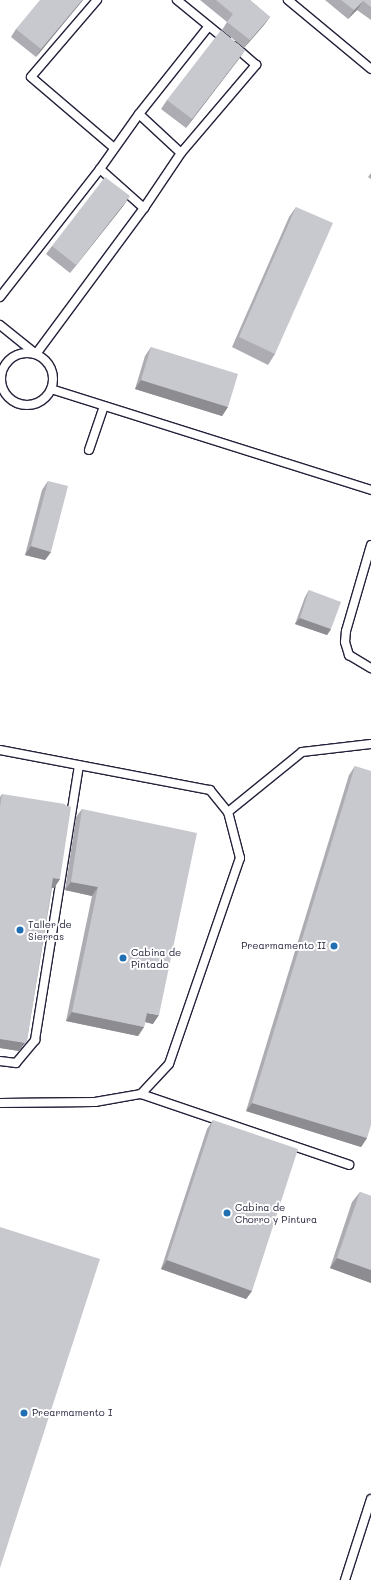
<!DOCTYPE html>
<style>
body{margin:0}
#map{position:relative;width:371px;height:1580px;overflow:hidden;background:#fff;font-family:Mali,sans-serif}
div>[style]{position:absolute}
.roads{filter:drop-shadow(1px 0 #22223b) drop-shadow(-1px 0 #22223b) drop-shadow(0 1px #22223b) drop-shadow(0 -1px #22223b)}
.service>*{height:8px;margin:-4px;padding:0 4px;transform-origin:4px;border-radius:4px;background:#fff}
.service>.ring{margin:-4px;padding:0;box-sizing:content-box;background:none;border:8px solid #fff;border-radius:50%}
.wall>*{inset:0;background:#acacb2}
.shaded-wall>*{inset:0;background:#8c8c91}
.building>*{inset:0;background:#c8c8cf}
.dots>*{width:11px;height:11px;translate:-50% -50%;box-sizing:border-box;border:2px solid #fff;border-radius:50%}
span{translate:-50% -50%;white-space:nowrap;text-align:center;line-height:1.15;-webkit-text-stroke:4px #fff;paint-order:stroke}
.poi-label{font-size:10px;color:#22223b}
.left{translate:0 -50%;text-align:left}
.right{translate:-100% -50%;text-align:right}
</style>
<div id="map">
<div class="roads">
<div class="service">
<div style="left:97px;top:0;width:101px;rotate:130.6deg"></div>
<div style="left:31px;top:77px;width:109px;rotate:40.5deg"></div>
<div style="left:177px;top:0;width:63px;rotate:39.2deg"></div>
<div style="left:288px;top:0;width:108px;rotate:39.7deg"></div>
<div style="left:139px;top:114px;width:57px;rotate:42.9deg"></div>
<div style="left:100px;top:169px;width:59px;rotate:41.6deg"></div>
<div style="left:0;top:297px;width:162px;rotate:-52deg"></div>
<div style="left:100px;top:169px;width:67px;rotate:-54.7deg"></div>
<div style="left:139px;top:114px;width:112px;rotate:-51.5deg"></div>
<div style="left:0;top:325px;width:46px;rotate:38.9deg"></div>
<div style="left:36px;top:354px;width:182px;rotate:-53.5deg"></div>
<div style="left:144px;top:208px;width:66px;rotate:-56.1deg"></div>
<div style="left:181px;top:153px;width:116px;rotate:-49.6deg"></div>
<div style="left:256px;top:65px;width:28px;rotate:-139deg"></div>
<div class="ring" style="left:1px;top:353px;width:44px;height:44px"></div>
<div style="left:51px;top:389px;width:336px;rotate:17.5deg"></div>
<div style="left:89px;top:450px;width:46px;rotate:-71.2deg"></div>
<div style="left:371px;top:545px;width:90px;rotate:106.2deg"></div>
<div style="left:346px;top:631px;width:11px;rotate:95deg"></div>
<div style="left:345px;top:642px;width:14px;rotate:73deg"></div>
<div style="left:349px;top:655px;width:26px;rotate:31deg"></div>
<div style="left:0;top:750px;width:214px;rotate:10.8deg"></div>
<div style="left:210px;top:790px;width:28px;rotate:51deg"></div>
<div style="left:228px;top:812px;width:95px;rotate:-39deg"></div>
<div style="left:302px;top:752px;width:69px;rotate:-6.6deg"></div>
<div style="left:0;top:1061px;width:16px;rotate:7deg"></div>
<div style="left:16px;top:1063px;width:30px;rotate:-50deg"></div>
<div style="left:35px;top:1040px;width:278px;rotate:-80.9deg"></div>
<div style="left:141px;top:1094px;width:220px;rotate:18.8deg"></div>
<div style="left:0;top:1103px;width:95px;rotate:-0.6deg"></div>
<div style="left:95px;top:1102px;width:47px;rotate:-9.9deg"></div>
<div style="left:141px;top:1094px;width:41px;rotate:-47deg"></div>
<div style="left:169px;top:1064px;width:218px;rotate:-71deg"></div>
<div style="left:240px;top:858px;width:48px;rotate:-104.6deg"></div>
<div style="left:345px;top:1580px;width:85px;rotate:-72.2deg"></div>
</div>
</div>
<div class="wall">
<div style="clip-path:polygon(83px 0,36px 57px,11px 37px,16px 29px)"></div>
<div style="clip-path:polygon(200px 0,250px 0,270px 17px,264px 25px,244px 48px,222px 30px,227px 22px)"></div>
<div style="clip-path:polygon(325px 0,371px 0,371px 20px,357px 10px,348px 19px)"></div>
<div style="clip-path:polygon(245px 50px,186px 128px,161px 109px,167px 100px)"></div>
<div style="clip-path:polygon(371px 173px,371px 179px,368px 177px)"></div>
<div style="clip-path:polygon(124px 205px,70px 273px,46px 254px,52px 246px)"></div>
<div style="clip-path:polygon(296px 207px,275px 354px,268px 365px,232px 347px,289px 217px)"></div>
<div style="clip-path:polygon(151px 347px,228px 407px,222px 416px,135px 389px,145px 356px)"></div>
<div style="clip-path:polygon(48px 481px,51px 552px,45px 560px,25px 555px,42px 490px)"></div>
<div style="clip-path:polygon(309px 590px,331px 629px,327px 635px,295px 624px,305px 597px)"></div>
<div style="clip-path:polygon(355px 766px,367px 1138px,361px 1147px,246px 1111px,349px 775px)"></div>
<div style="clip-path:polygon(2px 794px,60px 879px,54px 888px,52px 888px,27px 1040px,19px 1051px,0 1048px,0 797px)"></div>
<div style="clip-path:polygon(82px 809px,153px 1024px,145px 1022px,144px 1027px,138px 1036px,66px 1021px,92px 896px,65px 890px,76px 817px)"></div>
<div style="clip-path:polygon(213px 1120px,252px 1291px,246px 1299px,161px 1269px,207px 1129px)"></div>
<div style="clip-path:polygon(360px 1192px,371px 1196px,371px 1283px,330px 1268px,352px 1202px)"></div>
</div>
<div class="shaded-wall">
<div style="clip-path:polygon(82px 0,83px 0,36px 57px,41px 49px)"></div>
<div style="clip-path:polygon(363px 1px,357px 10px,348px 19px,354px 10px)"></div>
<div style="clip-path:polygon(270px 17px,264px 25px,244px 48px,250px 40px)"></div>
<div style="clip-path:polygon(245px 50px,239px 59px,186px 128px,192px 119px)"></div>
<div style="clip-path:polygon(130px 196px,124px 205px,70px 273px,76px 265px)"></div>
<div style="clip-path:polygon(141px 380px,228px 407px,222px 416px,135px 389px)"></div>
<div style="clip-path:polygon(31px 546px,51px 552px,45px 560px,25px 555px)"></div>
<div style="clip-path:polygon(300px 618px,331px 629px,327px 635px,295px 624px)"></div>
<div style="clip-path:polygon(53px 878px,60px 879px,54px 888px,47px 887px)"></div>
<div style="clip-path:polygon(71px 882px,98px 887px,92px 896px,65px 890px)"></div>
<div style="clip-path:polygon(72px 1012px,144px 1027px,138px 1036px,66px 1021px)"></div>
<div style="clip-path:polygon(147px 1013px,159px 1015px,153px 1024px,141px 1021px)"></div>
<div style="clip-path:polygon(0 1039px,27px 1040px,19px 1051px,0 1048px)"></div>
<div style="clip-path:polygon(252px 1103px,367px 1138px,361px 1147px,246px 1111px)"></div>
<div style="clip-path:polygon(337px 1258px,371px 1270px,371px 1283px,330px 1268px)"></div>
<div style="clip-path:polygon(167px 1260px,252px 1291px,246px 1299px,161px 1269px)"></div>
</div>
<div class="building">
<div style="clip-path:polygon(40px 0,82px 0,41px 49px,16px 29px)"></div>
<div style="clip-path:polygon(216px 0,250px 0,270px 17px,250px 40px,227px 22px,233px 14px)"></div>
<div style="clip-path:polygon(341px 0,371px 0,371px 7px,363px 1px,354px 10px)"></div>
<div style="clip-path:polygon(221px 30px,245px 50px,192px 119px,167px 100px)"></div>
<div style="clip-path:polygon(105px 177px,130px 196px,76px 265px,52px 246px)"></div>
<div style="clip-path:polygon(296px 207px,333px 223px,275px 354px,239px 337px)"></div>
<div style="clip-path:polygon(151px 347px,238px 374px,228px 407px,141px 380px)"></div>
<div style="clip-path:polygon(48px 481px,68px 486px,51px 552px,31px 546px)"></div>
<div style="clip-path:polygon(309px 590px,341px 602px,331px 629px,300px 618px)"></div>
<div style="clip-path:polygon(355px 766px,371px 771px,371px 1125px,367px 1138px,252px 1103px)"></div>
<div style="clip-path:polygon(2px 794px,65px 804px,65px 805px,71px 807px,60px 879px,53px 878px,27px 1040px,25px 1043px,0 1039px,0 807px)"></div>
<div style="clip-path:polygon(82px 809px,197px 833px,159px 1015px,147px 1013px,144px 1027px,72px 1012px,98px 887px,71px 882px)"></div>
<div style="clip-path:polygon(213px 1120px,298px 1149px,252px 1291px,167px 1260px)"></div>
<div style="clip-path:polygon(360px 1192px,371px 1196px,371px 1270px,337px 1258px)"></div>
<div style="clip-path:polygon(0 1227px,100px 1259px,0 1568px)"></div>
</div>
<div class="dots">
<div style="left:20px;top:930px;background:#1f6fb2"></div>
<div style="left:334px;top:946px;background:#1f6fb2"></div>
<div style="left:123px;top:958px;background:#1f6fb2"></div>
<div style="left:227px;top:1213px;background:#1f6fb2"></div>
<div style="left:24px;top:1413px;background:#1f6fb2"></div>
</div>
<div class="poi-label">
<span class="left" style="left:28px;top:930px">Taller de<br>Sierras</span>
<span class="right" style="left:326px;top:946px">Prearmamento II</span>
<span class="left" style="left:131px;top:958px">Cabina de<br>Pintado</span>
<span class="left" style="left:235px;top:1213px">Cabina de<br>Chorro y Pintura</span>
<span class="left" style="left:32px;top:1413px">Prearmamento I</span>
</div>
</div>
